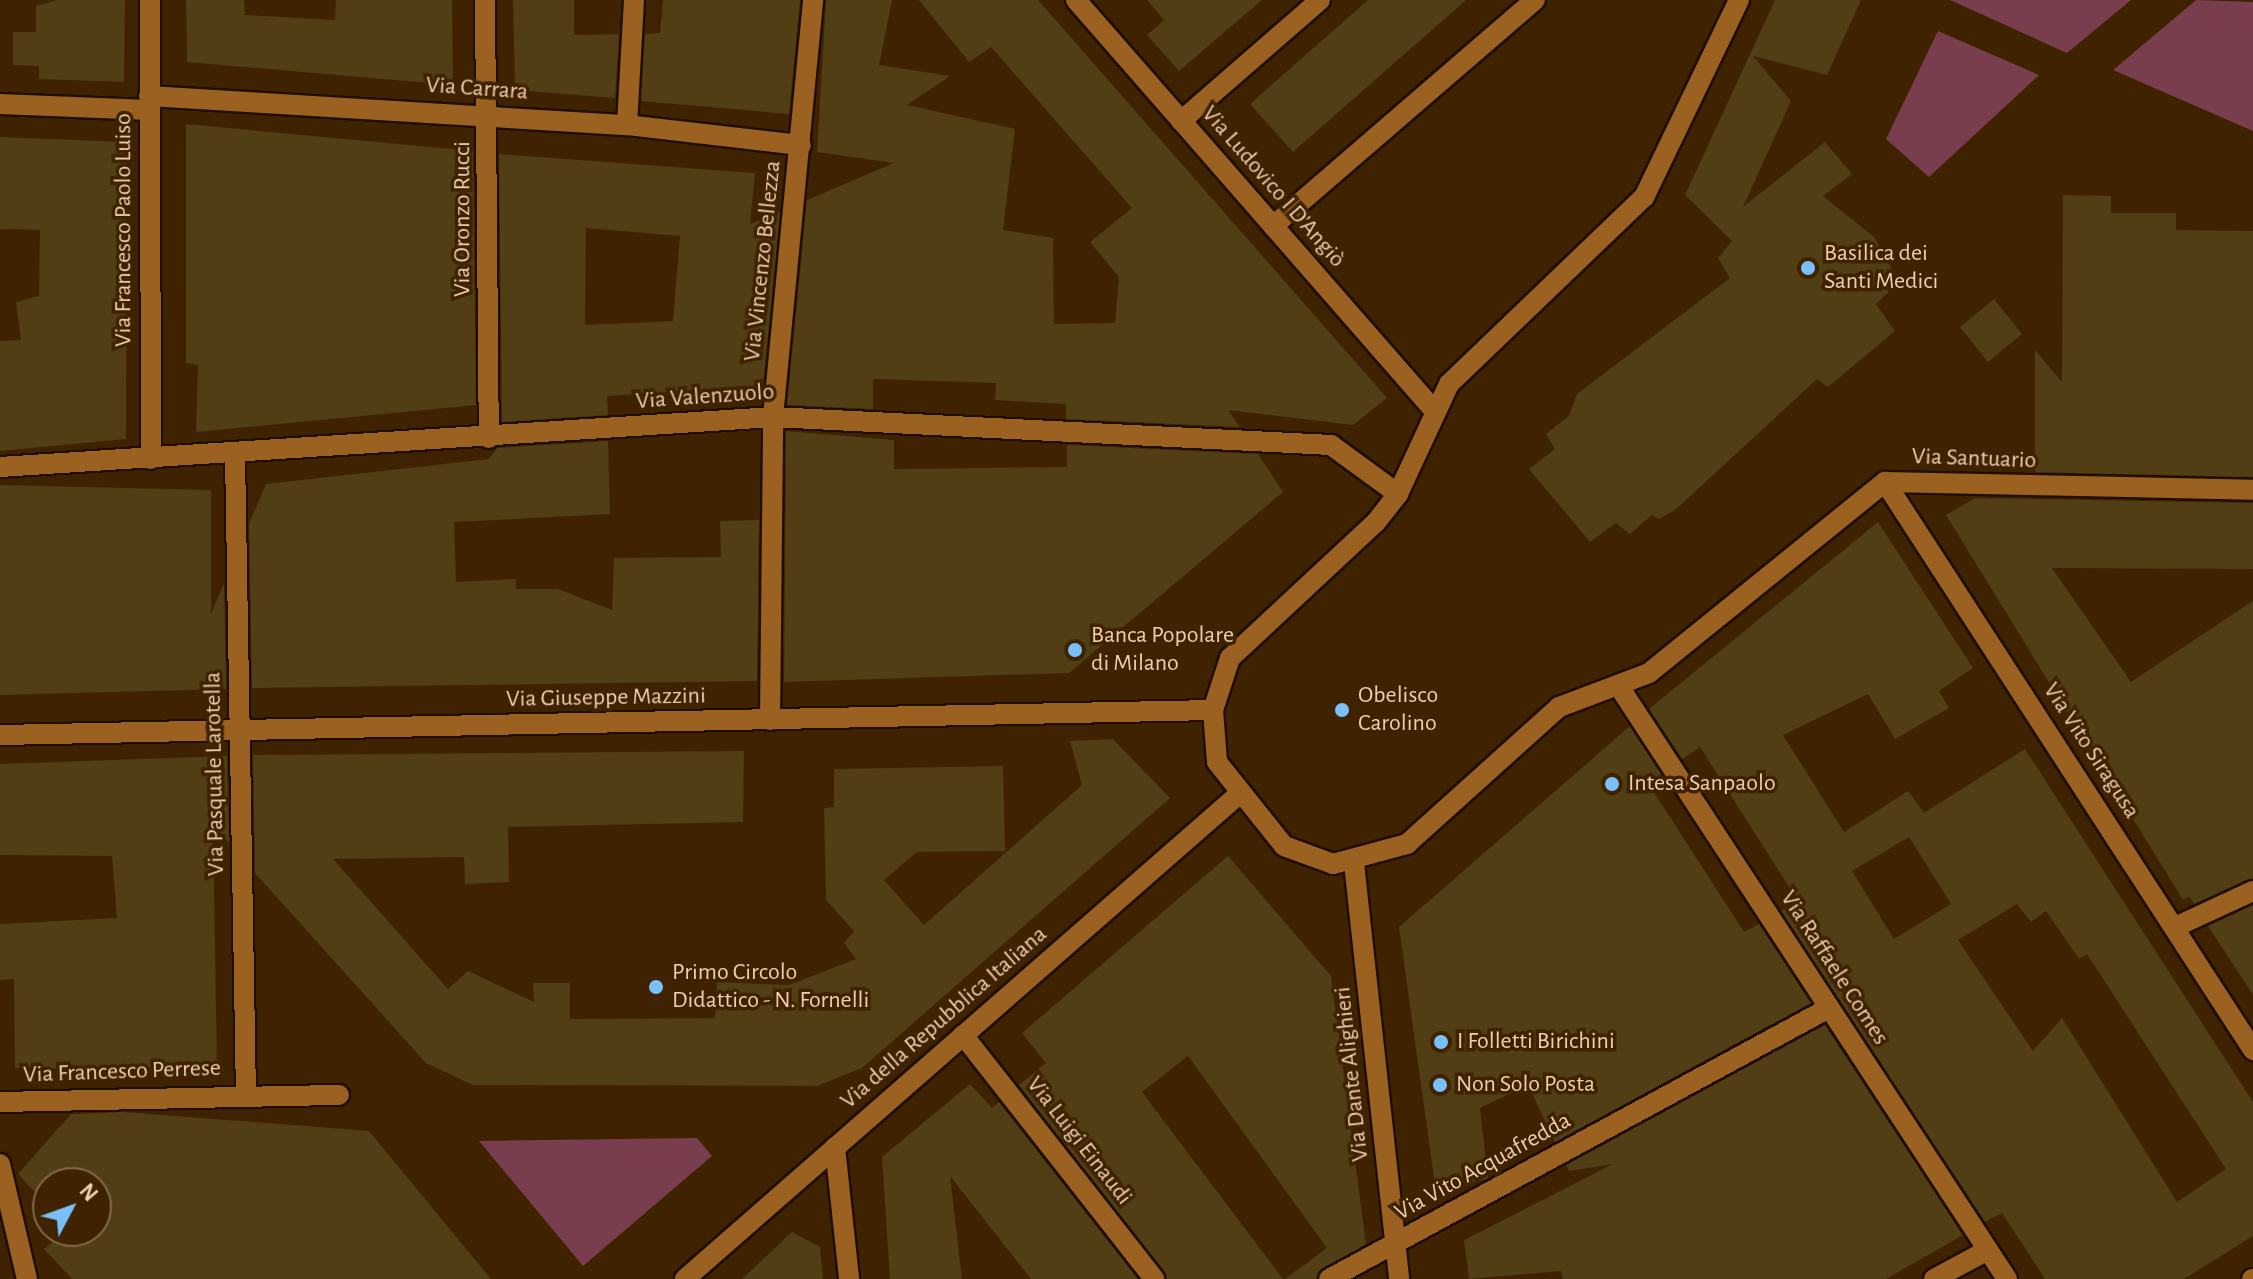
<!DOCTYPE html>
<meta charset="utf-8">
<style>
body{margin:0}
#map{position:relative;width:2253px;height:1279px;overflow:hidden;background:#3f2200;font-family:"Alegreya Sans",sans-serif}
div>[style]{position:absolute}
.green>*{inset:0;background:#793e4d}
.building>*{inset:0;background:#513e14}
.roads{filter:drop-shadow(2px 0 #1f0e00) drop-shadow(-2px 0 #1f0e00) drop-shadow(0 2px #1f0e00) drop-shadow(0 -2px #1f0e00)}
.minor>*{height:20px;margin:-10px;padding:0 10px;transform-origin:10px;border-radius:10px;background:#9a6121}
.dots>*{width:22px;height:22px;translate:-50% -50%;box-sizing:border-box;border:4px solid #3f2200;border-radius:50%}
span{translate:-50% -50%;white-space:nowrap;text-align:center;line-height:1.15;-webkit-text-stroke:7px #3f2200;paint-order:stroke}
.street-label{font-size:24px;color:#eeceb1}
.poi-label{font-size:24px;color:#eeceb1}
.left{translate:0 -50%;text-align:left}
.north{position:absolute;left:32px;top:1167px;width:80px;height:80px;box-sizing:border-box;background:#3f2200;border:2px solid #856747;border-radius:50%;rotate:49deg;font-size:22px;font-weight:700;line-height:32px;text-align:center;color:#eeceb1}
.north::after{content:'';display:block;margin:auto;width:28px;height:36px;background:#7abff8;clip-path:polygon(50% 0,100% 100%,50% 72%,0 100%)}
</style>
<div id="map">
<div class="green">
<div style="clip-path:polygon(1950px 0,2131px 0,2067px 53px)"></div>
<div style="clip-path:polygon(2196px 0,2253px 2px,2253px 131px,2113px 70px)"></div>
<div style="clip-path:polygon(1938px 31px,2039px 75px,1929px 177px,1886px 139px)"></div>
<div style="clip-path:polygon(697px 1138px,712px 1156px,583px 1266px,479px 1141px)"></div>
</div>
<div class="building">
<div style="clip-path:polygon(57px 0,125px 0,124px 82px,39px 79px,39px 66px,13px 65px,13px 32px,36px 32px,36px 6px)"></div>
<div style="clip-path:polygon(186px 0,244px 0,245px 15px,335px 20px,336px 0,452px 0,453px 85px,187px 62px)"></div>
<div style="clip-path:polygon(513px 0,574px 0,574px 35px,619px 34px,615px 98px,515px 90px)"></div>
<div style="clip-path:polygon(663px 0,800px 0,789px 114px,641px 101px,645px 34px,660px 33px)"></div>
<div style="clip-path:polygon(826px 0,892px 0,879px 65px,950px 76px,907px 105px,1015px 129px,1003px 230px,1053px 238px,1054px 324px,1115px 323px,1119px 277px,1090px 242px,1132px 208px,991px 47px,969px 62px,919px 0,1038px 0,1387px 398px,1353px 425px,1228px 410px,1240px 427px,1066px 419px,1066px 404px,995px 400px,996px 383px,873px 379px,873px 409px,787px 405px,807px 200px,894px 163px,817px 152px)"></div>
<div style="clip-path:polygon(1147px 0,1262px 0,1179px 71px,1147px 35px,1164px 20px)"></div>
<div style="clip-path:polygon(1368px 0,1466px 0,1293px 152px,1250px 104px)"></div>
<div style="clip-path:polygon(1775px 0,1861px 0,1827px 75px,1753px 56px,1791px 101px,1743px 207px,1825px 142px,1852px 174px,1823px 196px,1874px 237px,1899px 282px,1876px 304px,1895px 331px,1828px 387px,1817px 379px,1674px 511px,1659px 519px,1652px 515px,1630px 534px,1616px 523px,1590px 542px,1529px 469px,1555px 449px,1546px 434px,1569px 416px,1577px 394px,1730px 278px,1718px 258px,1732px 241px,1685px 195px)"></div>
<div style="clip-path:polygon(186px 124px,473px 151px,476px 405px,196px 432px,198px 365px,186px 363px)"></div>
<div style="clip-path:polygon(0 137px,127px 142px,126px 439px,0 451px,0 341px,21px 340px,16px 302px,39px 296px,40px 230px,0 229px)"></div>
<div style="clip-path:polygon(evenodd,499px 154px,755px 173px,750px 224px,780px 212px,763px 385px,607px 396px,608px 415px,502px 422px,499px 154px,586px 228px,680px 236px,673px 321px,585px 325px,586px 228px)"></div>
<div style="clip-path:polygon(2063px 195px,2111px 196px,2111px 213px,2176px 213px,2176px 230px,2253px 231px,2253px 477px,2035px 472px,2035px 350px,2062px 382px)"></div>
<div style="clip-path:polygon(1994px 299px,2022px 334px,1988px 362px,1960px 327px)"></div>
<div style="clip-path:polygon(786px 431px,894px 440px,894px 469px,1067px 467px,1067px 445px,1258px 454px,1283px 492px,1069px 673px,784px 682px)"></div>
<div style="clip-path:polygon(608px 441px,610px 514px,454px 522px,456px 582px,516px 579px,516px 589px,558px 589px,612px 610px,614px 558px,721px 557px,720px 521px,759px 520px,757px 681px,252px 688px,249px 524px,266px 484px,489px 459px,497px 448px)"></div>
<div style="clip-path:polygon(0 485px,211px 490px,211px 614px,224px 583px,226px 689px,0 695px)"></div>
<div style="clip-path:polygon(1975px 498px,2253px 503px,2253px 569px,2052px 568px,2131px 682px,2253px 601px,2253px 878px,2194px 904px,2189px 896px,2183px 900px,1946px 515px)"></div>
<div style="clip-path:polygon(evenodd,1878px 522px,1973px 668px,1939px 691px,1949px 708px,1895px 739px,1868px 694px,1783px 735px,1844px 832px,1908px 791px,1924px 813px,2025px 749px,2253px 1102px,2253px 1236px,2184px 1279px,2045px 1279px,2002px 1213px,1985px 1222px,1781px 911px,1798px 901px,1700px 747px,1682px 759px,1649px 709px,1878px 522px,1909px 837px,1951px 904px,1894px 939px,1852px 871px,1909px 837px,1878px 522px,2017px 904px,2031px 922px,2046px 911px,2079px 959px,2087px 954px,2226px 1169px,2177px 1202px,2062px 1018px,2033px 1051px,1958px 940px,2017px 904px)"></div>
<div style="clip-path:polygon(1630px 726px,1661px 774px,1648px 783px,1744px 932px,1759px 924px,1811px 1003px,1555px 1142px,1528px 1085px,1480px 1108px,1488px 1178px,1436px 1192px,1399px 927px)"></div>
<div style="clip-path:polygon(1113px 739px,1170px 798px,862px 1068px,817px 1086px,473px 1085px,426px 1063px,255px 873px,253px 755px,744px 751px,743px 822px,508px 827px,509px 882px,465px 884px,464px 857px,333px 859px,448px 989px,468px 971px,534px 1002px,533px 983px,570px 983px,570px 1019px,715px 1018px,717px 982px,789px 985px,856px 959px,844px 943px,854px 931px,826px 900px,824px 808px,834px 807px,834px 769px,1003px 766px,1005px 851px,917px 852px,884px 880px,924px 925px,1082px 785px,1070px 741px)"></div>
<div style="clip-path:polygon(227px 756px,229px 843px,213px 826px,217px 1070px,15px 1068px,14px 979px,0 980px,0 924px,117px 918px,112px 856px,0 855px,0 764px)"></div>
<div style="clip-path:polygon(1228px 856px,1331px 976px,1366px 1244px,1316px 1279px,1285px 1279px,1327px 1248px,1188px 1056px,1142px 1092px,1283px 1279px,1167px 1279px,1019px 1085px,1046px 1063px,1022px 1033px)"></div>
<div style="clip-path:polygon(2253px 905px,2253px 995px,2208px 926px)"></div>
<div style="clip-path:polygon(1825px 1025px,1963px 1235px,1886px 1279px,1563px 1279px,1561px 1271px,1469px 1279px,1464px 1240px,1613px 1164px,1569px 1171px,1566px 1165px)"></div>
<div style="clip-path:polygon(970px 1084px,992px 1108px,999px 1102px,1138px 1279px,1031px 1279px,950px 1176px,962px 1279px,890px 1279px,882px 1157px)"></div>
<div style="clip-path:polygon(123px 1112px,369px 1131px,491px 1279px,72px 1279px,44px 1249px,65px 1231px,96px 1231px,96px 1183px,48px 1183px,48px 1206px,18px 1174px,71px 1114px)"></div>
<div style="clip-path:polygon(792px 1232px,820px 1247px,823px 1279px,742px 1279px)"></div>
</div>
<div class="roads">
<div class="minor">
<div style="left:150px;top:0;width:459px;rotate:89.9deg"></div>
<div style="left:485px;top:0;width:438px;rotate:89.5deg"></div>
<div style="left:1076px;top:0;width:541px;rotate:48.89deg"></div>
<div style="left:1739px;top:0;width:219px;rotate:115.7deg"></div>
<div style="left:1644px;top:197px;width:270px;rotate:136.2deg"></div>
<div style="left:1449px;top:384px;width:121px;rotate:114.9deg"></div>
<div style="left:1398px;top:494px;width:36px;rotate:128deg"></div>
<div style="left:1376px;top:522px;width:200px;rotate:137deg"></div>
<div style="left:1230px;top:658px;width:55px;rotate:108.1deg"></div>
<div style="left:1213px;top:710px;width:52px;rotate:85.6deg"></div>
<div style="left:1217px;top:762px;width:107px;rotate:51.4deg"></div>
<div style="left:1284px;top:846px;width:52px;rotate:20.2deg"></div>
<div style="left:1333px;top:864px;width:77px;rotate:-15.1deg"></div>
<div style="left:1407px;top:844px;width:205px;rotate:-42deg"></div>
<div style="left:1559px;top:707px;width:96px;rotate:-20.7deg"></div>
<div style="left:1649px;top:673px;width:304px;rotate:-39deg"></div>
<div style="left:1885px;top:482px;width:368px;rotate:1.2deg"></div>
<div style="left:149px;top:96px;width:479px;rotate:3.5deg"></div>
<div style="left:627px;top:125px;width:175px;rotate:6.6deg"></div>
<div style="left:0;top:104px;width:149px;rotate:2.3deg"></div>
<div style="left:1181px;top:121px;width:184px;rotate:-41deg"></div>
<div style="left:627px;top:125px;width:125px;rotate:-86.8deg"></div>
<div style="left:1273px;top:226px;width:346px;rotate:-40.8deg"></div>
<div style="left:235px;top:454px;width:640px;rotate:89.02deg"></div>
<div style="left:0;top:467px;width:775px;rotate:-3.7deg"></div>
<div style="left:773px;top:417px;width:559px;rotate:2.87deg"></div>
<div style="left:1331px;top:445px;width:83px;rotate:36.2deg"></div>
<div style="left:1885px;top:482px;width:677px;rotate:57.06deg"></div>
<div style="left:1618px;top:685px;width:710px;rotate:56.78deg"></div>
<div style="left:770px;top:720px;width:303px;rotate:-89.4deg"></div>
<div style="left:773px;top:417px;width:419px;rotate:-84.5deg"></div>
<div style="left:0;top:735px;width:1213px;rotate:-1.18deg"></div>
<div style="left:1354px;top:863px;width:418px;rotate:83.8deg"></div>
<div style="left:2175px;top:927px;width:86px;rotate:-24.8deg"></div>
<div style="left:963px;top:1035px;width:310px;rotate:51.9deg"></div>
<div style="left:0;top:1102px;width:339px;rotate:-1.2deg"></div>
<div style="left:835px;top:1147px;width:133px;rotate:83.9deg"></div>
<div style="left:0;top:1164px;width:118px;rotate:76.8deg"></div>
<div style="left:685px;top:1279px;width:733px;rotate:-41.19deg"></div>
<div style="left:1329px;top:1279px;width:569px;rotate:-28.46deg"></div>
<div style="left:1934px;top:1279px;width:61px;rotate:-28.2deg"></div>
<div style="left:2252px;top:1279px;width:1px"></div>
</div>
</div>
<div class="dots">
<div style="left:1808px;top:268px;background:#7abff8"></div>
<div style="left:1075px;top:650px;background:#7abff8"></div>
<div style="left:1342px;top:710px;background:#7abff8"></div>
<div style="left:1612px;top:784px;background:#7abff8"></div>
<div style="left:656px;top:987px;background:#7abff8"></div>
<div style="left:1441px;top:1042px;background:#7abff8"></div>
<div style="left:1440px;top:1085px;background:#7abff8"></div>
</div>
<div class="street-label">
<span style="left:477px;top:89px;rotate:4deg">Via Carrara</span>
<span style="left:1273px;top:187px;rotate:49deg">Via Ludovico I D'Angiò</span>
<span style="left:463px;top:219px;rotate:-90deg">Via Oronzo Rucci</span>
<span style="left:124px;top:230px;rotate:-90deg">Via Francesco Paolo Luiso</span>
<span style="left:763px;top:261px;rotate:-84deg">Via Vincenzo Bellezza</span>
<span style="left:705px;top:397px;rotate:-4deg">Via Valenzuolo</span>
<span style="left:1974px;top:459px;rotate:2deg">Via Santuario</span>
<span style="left:606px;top:698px;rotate:-1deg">Via Giuseppe Mazzini</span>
<span style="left:2091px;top:751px;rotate:57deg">Via Vito Siragusa</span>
<span style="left:215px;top:774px;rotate:-91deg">Via Pasquale Larotella</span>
<span style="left:1834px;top:968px;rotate:57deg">Via Raffaele Comes</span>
<span style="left:944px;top:1018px;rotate:-41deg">Via della Repubblica Italiana</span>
<span style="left:122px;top:1072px;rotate:-2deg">Via Francesco Perrese</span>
<span style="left:1352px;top:1074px;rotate:-96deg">Via Dante Alighieri</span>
<span style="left:1079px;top:1141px;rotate:52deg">Via Luigi Einaudi</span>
<span style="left:1483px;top:1167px;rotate:-29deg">Via Vito Acquafredda</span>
</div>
<div class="poi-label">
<span class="left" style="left:1824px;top:268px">Basilica dei<br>Santi Medici</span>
<span class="left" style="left:1091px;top:650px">Banca Popolare<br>di Milano</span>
<span class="left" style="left:1358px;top:710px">Obelisco<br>Carolino</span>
<span class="left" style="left:1628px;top:784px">Intesa Sanpaolo</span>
<span class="left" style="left:672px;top:987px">Primo Circolo<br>Didattico - N. Fornelli</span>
<span class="left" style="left:1457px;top:1042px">I Folletti Birichini</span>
<span class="left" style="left:1456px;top:1085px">Non Solo Posta</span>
</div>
<div class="north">N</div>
</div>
